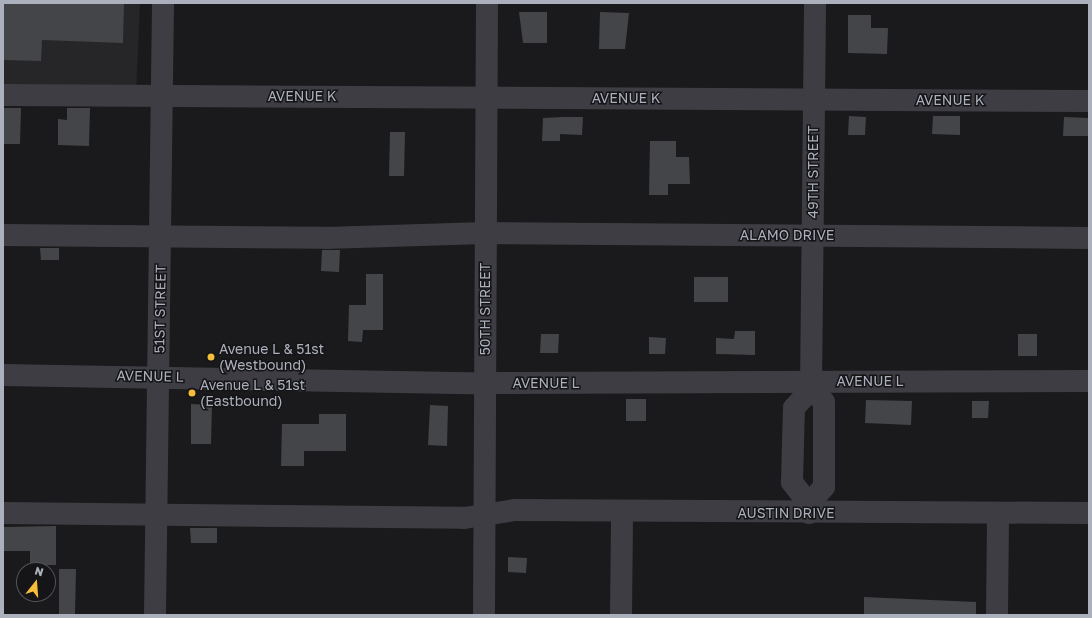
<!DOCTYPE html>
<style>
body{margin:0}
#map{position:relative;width:1092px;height:618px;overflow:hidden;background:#1a1a1c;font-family:"Golos Text",sans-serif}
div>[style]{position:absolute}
.built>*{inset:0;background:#262629}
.building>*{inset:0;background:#444549}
.minor>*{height:22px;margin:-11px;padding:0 11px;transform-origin:11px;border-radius:11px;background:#3d3d43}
.dots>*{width:11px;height:11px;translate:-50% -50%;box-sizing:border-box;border:2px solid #151517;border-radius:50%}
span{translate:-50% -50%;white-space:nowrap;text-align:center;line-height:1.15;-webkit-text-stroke:3px #151517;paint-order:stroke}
.street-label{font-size:14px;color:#acb0bc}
.poi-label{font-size:14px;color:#acb0bc}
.left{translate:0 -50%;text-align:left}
.frame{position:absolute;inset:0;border:4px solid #acb0bc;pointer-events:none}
.north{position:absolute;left:16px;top:562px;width:40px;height:40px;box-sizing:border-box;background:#151517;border:1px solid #515359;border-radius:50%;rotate:17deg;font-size:11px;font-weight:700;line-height:16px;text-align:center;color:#acb0bc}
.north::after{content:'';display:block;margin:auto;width:14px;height:18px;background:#f4bd3a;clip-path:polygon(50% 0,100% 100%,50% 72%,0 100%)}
</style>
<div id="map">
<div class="built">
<div style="clip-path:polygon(3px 3px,140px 3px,136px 94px,3px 94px)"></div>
</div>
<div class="building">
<div style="clip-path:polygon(3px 3px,124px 3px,123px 43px,42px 40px,41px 61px,3px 60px)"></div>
<div style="clip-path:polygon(519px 12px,547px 12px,547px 43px,523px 43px)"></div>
<div style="clip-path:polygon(600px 12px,629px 13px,625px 49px,599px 49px)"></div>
<div style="clip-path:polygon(848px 15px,871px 15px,871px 28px,888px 28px,887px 54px,848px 53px)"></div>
<div style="clip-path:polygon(3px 108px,21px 108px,20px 144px,3px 144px)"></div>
<div style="clip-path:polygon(67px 108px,90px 108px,89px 146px,58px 145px,58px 119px,67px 120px)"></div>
<div style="clip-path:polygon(849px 116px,866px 117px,865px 135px,848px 135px)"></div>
<div style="clip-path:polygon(933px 116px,960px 116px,960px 135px,932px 134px)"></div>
<div style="clip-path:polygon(563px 117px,583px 117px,582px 135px,560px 134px,560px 141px,542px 141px,543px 118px)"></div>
<div style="clip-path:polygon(1064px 117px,1089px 118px,1089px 136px,1063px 136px)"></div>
<div style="clip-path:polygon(390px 132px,405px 132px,404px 176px,389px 176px)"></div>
<div style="clip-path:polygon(650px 141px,676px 141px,676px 157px,689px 157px,690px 184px,668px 184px,668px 195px,649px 195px)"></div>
<div style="clip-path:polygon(40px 248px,59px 248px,59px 260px,41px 260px)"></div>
<div style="clip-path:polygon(322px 250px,340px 250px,339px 272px,321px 271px)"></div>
<div style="clip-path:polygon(366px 274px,383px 274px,383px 330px,363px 330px,362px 342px,348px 341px,349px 305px,366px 305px)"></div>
<div style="clip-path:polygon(694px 277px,728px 277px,728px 302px,694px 302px)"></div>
<div style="clip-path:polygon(735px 331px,755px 331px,755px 355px,716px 354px,716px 338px,734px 339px)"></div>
<div style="clip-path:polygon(541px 334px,559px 334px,558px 353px,540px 353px)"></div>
<div style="clip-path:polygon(1018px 334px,1037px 334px,1037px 356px,1018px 356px)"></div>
<div style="clip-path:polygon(649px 337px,666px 338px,665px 354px,649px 354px)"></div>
<div style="clip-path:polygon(626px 399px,646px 399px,646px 421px,626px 421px)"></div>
<div style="clip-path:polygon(866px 400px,912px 401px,911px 425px,865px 423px)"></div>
<div style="clip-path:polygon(972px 401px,989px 401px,988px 418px,972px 418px)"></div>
<div style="clip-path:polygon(191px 404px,212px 405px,211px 444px,191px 444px)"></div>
<div style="clip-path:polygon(430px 405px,448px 406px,447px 446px,428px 445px)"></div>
<div style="clip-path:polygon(319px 414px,346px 414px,346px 451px,304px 451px,304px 466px,281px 466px,282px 424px,319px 424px)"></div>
<div style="clip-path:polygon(56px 526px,56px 565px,30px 565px,30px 551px,3px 551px,3px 527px)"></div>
<div style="clip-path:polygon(190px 528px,217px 528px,217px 543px,191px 543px)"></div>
<div style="clip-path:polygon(508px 557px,527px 558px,526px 573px,508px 572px)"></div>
<div style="clip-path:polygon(59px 569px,76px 569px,75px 615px,59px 615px)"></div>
<div style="clip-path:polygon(864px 597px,976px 602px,976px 615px,864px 615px)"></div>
</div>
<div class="minor">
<div style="left:3px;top:95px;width:1086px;rotate:0.32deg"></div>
<div style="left:3px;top:235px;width:322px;rotate:0.5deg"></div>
<div style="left:325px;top:238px;width:160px;rotate:-1.8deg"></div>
<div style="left:485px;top:233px;width:604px;rotate:0.47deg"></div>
<div style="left:3px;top:375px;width:482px;rotate:1deg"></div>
<div style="left:485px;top:383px;width:604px;rotate:-0.19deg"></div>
<div style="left:809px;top:504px;width:23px;rotate:-49deg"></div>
<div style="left:824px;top:487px;width:85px;rotate:-90deg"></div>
<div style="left:824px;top:402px;width:18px;rotate:-135deg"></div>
<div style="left:3px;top:513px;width:461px;rotate:0.6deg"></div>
<div style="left:464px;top:518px;width:52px;rotate:-8.9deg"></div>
<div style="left:515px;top:510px;width:574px;rotate:0.3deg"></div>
<div style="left:809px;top:513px;width:9px;rotate:-90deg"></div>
<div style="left:809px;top:504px;width:28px;rotate:-128deg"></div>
<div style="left:792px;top:482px;width:74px;rotate:-88.5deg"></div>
<div style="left:794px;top:408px;width:25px;rotate:-48deg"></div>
<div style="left:811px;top:389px;width:386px;rotate:-89.4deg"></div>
<div style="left:155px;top:615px;width:612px;rotate:-89.25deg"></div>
<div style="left:484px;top:615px;width:612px;rotate:-89.72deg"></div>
<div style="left:621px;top:615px;width:104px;rotate:-89.4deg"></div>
<div style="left:997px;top:615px;width:102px;rotate:-89.4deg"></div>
</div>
<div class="dots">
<div style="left:211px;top:357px;background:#f4bd3a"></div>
<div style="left:192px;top:393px;background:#f4bd3a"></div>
</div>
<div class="street-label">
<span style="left:302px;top:96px">AVENUE K</span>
<span style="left:626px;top:98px">AVENUE K</span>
<span style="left:950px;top:100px">AVENUE K</span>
<span style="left:813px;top:172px;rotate:-90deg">49TH STREET</span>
<span style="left:787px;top:235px">ALAMO DRIVE</span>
<span style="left:160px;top:309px;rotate:-89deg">51ST STREET</span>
<span style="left:485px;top:309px;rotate:-90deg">50TH STREET</span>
<span style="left:150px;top:376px;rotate:1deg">AVENUE L</span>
<span style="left:870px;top:381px">AVENUE L</span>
<span style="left:546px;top:383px">AVENUE L</span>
<span style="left:786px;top:513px">AUSTIN DRIVE</span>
</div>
<div class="poi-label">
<span class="left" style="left:219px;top:357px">Avenue L &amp; 51st<br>(Westbound)</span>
<span class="left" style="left:200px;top:393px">Avenue L &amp; 51st<br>(Eastbound)</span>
</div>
<div class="frame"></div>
<div class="north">N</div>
</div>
